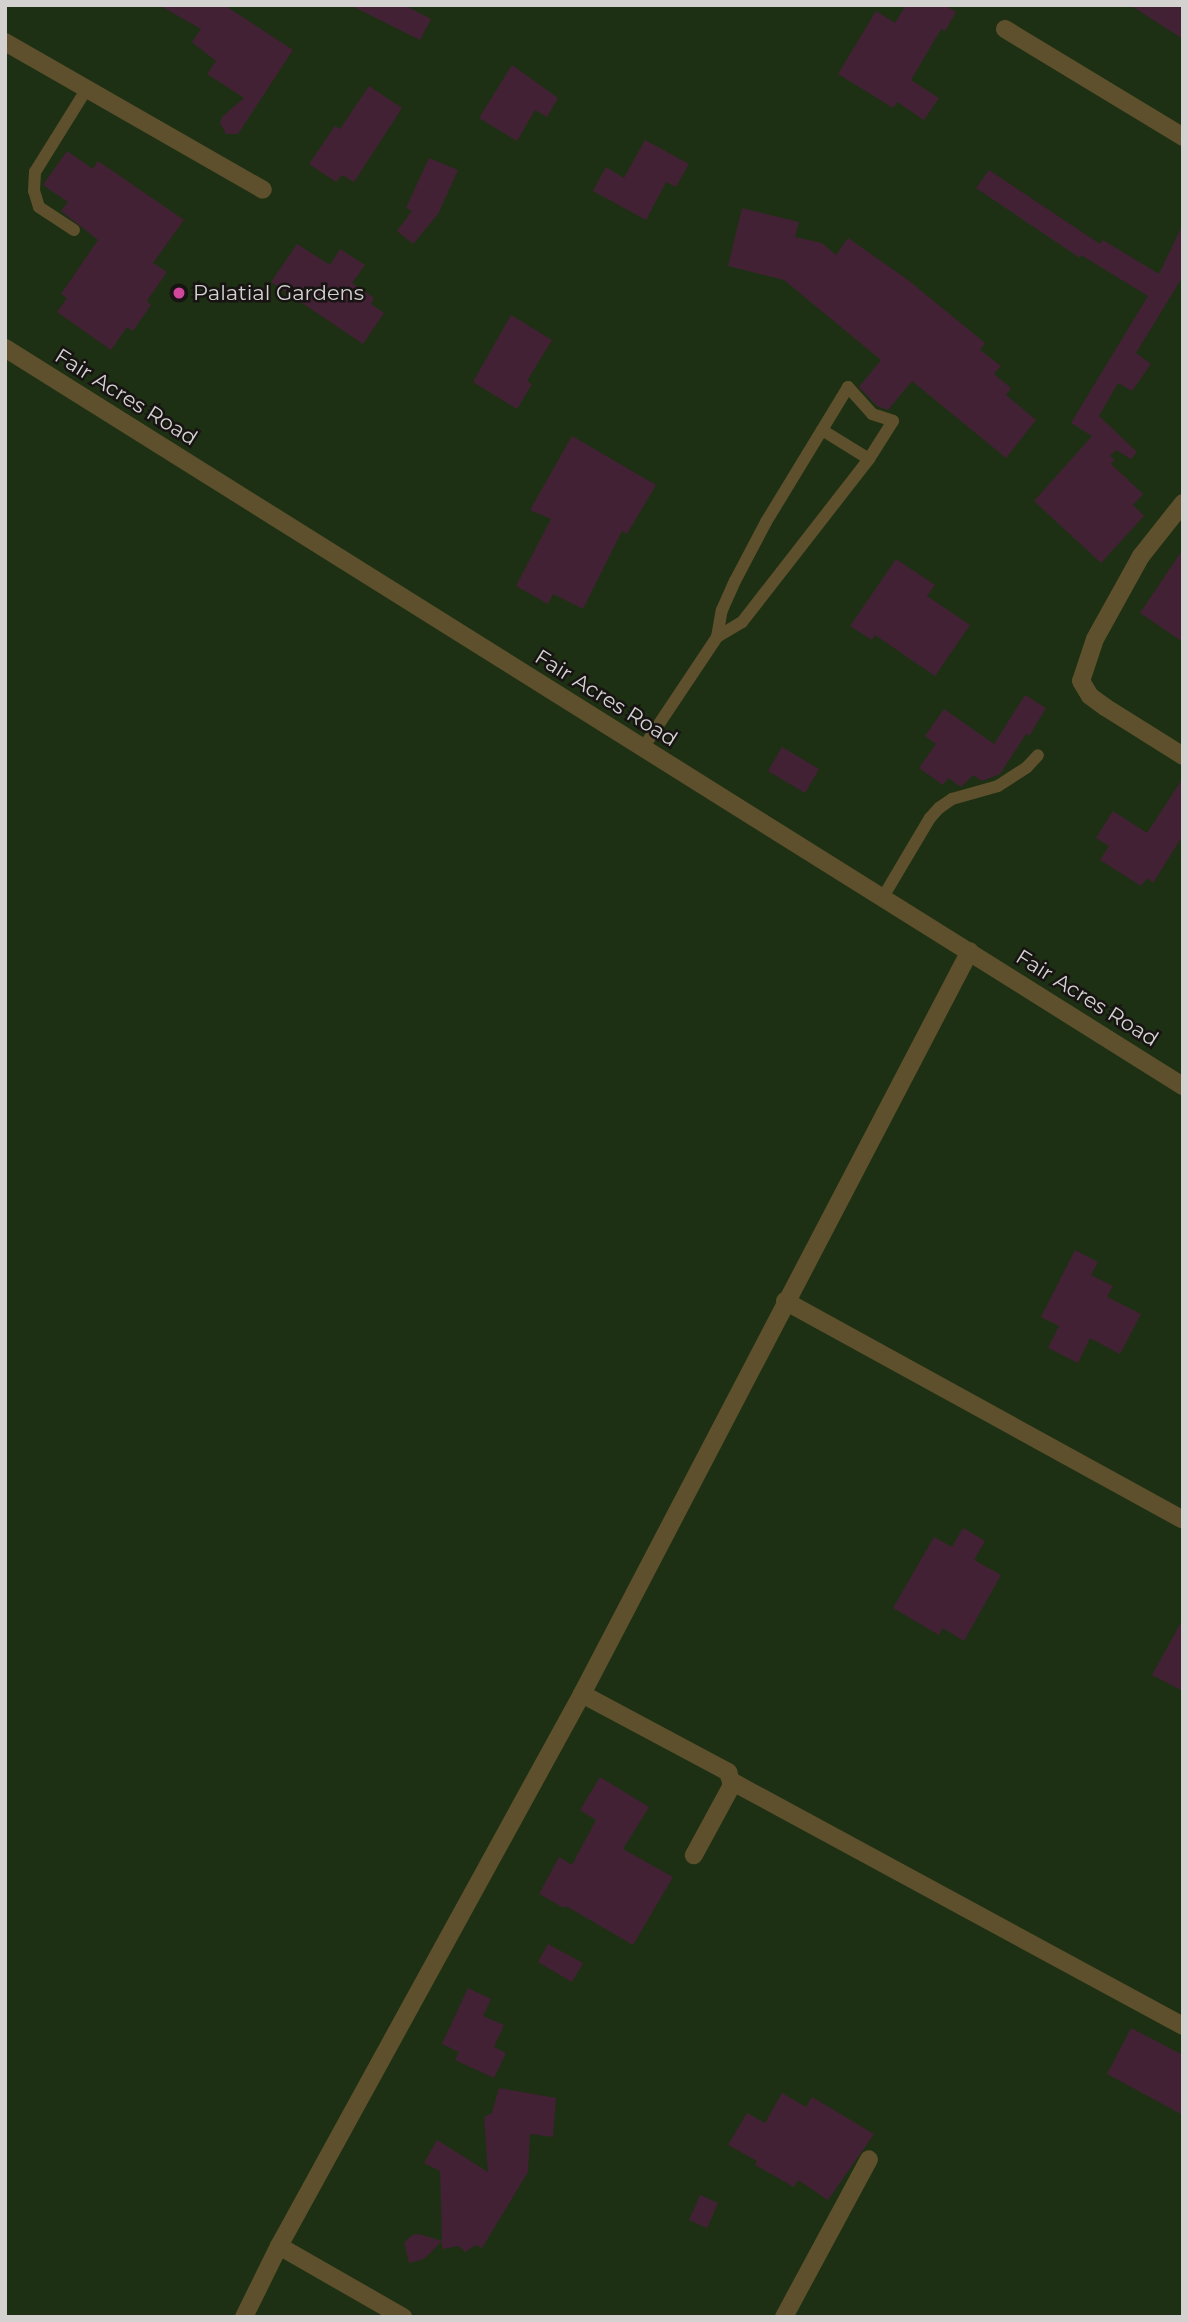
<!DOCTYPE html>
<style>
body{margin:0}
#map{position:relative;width:1188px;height:2322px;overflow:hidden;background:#211e1c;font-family:Montserrat,sans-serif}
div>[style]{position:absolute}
.green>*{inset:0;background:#1e3013}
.building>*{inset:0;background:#422135}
.lane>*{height:12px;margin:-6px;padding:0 6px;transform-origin:6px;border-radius:6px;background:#5e502d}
.street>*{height:18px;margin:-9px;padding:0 9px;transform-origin:9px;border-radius:9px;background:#5e502d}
.dots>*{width:19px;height:19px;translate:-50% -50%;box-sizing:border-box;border:4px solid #171413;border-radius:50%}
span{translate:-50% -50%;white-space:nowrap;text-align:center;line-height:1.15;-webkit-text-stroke:5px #171413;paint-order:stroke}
.poi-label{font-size:21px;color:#d4d2d1}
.left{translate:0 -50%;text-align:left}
.street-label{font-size:21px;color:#d4d2d1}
.frame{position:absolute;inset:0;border:7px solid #d4d2d1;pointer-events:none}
</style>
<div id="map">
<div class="green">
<div style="clip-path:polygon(5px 5px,1183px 5px,1183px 2317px,5px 2317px)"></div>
</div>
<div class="building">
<div style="clip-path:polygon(159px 5px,224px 5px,293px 50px,238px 134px,226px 134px,220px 123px,222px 117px,244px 98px,207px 74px,216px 61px,192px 42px,201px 29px)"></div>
<div style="clip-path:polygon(350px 5px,404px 5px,431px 19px,420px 40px)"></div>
<div style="clip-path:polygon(906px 5px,945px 5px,956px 12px,945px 31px,941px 29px,911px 80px,939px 98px,924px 120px,897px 102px,893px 108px,838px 74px,876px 11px,895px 23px)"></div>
<div style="clip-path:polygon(1130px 5px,1183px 5px,1183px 39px)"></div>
<div style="clip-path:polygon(512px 65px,558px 98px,547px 117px,535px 110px,517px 141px,479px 118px)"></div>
<div style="clip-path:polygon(369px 86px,402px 108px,354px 182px,342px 175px,336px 182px,309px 164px,335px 126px,340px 129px)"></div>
<div style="clip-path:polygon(645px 140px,689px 164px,676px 187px,666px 182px,646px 220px,593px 191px,606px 167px,624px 178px)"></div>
<div style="clip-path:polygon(67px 151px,93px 169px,98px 161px,184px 220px,153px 263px,167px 272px,147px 301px,151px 305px,133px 331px,127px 327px,111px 350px,57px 312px,67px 298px,61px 294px,98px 240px,61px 211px,68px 202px,43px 185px)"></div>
<div style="clip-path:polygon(429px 158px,458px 170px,438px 214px,413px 244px,397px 231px,412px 211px,406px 208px)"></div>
<div style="clip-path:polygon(989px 170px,1100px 244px,1103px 240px,1159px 274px,1183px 224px,1183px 276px,1136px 353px,1151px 364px,1132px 391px,1118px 383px,1099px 416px,1137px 452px,1131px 459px,1116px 450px,1110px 456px,1115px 460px,1111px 464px,1143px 494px,1133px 505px,1144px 516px,1101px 563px,1034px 501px,1092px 436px,1071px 423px,1148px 296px,1081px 255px,1080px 258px,976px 188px)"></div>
<div style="clip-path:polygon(742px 208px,799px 222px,795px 237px,822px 243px,836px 255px,848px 238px,908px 280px,985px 343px,980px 350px,1001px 366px,994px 374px,1011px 388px,1006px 395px,1036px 420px,1006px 458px,912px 381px,888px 410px,877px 406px,859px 387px,881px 360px,784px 280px,728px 266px)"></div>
<div style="clip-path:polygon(297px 244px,330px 265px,340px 249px,365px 265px,352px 283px,374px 298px,371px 304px,384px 313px,363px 344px,271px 282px)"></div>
<div style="clip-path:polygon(511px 315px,552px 340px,527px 381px,532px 384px,517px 409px,473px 382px)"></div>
<div style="clip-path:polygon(572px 436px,656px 485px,627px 534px,622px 531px,583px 609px,553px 594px,548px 604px,516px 586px,551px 519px,530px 510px)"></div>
<div style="clip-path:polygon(1183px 549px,1183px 642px,1140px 613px)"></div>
<div style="clip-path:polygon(896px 559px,935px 585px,927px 596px,970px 625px,935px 676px,875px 635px,872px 640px,850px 626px)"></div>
<div style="clip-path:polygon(1025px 695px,1046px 708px,1029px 736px,1026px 734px,1000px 774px,982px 781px,973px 775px,961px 787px,948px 778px,943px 785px,919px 768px,936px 744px,925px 736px,944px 709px,994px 744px)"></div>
<div style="clip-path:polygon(782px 747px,819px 769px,805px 793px,768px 771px)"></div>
<div style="clip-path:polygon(1183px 778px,1183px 835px,1153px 883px,1147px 878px,1141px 886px,1100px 860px,1109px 846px,1096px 838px,1113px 811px,1147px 833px)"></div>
<div style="clip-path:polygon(1075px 1250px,1098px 1262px,1091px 1275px,1113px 1286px,1107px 1297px,1141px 1314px,1120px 1354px,1090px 1338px,1078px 1363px,1048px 1348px,1059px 1326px,1041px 1317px)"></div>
<div style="clip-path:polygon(963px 1528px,985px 1541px,974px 1560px,1001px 1575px,964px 1641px,943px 1628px,939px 1635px,893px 1608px,934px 1537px,952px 1547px)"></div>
<div style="clip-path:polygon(1183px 1619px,1183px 1691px,1152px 1675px)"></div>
<div style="clip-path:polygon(600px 1777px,649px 1807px,623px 1849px,673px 1877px,633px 1945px,566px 1906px,564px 1908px,539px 1894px,559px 1857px,572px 1865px,596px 1820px,580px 1810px)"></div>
<div style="clip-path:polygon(548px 1944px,583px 1963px,572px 1982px,538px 1962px)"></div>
<div style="clip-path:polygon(468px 1988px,491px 1999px,483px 2016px,504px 2025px,494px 2047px,506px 2053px,494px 2078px,455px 2060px,459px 2052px,442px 2044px)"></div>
<div style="clip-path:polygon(1131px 2028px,1183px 2055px,1183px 2115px,1107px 2074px)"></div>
<div style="clip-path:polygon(499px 2088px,556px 2098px,553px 2137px,530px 2134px,528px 2172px,482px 2248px,476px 2245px,465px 2252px,459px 2246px,442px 2249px,442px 2241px,424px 2259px,409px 2263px,404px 2243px,412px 2235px,419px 2234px,442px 2241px,440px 2171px,424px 2163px,437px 2140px,488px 2172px,484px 2117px,492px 2113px)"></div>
<div style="clip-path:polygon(782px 2093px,806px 2107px,812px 2097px,874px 2134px,828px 2200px,798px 2180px,794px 2187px,755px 2165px,757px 2161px,728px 2145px,747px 2113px,765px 2123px)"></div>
<div style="clip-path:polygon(700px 2195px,718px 2203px,707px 2228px,689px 2220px)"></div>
</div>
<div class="lane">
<div style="left:74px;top:230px;width:42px;rotate:-146.7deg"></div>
<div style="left:39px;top:207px;width:17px;rotate:-107deg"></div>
<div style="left:34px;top:191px;width:19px;rotate:-87deg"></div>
<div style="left:35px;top:172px;width:97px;rotate:-58.1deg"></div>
<div style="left:822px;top:430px;width:55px;rotate:31.7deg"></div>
<div style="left:643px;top:748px;width:133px;rotate:-56.3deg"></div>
<div style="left:717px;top:637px;width:27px;rotate:-80deg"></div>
<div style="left:722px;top:610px;width:32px;rotate:-66deg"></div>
<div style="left:735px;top:581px;width:67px;rotate:-62.3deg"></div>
<div style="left:766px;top:522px;width:158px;rotate:-58.7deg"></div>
<div style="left:848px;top:387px;width:36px;rotate:48deg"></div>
<div style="left:872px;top:414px;width:22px;rotate:18deg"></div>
<div style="left:893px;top:421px;width:45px;rotate:122.3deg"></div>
<div style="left:869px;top:459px;width:207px;rotate:127.9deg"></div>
<div style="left:742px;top:622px;width:29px;rotate:149deg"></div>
<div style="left:883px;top:897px;width:92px;rotate:-59.3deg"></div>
<div style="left:930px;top:818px;width:13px;rotate:-48deg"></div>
<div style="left:939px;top:808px;width:16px;rotate:-35deg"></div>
<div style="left:952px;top:799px;width:48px;rotate:-15.8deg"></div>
<div style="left:998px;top:786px;width:35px;rotate:-33deg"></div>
<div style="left:1027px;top:767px;width:16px;rotate:-47deg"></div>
</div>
<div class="street">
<div style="left:1005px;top:29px;width:208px;rotate:31.2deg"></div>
<div style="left:5px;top:42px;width:297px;rotate:29.8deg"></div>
<div style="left:5px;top:348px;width:1390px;rotate:32.07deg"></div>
<div style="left:1183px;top:503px;width:68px;rotate:128.4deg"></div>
<div style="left:1141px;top:556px;width:95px;rotate:119deg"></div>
<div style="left:1095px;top:639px;width:44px;rotate:108.4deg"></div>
<div style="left:1081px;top:681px;width:17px;rotate:59deg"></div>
<div style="left:1090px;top:696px;width:19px;rotate:36deg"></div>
<div style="left:1105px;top:707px;width:92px;rotate:32.1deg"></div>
<div style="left:785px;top:1301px;width:454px;rotate:28.8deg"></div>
<div style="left:582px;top:1694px;width:166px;rotate:28.1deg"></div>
<div style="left:728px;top:1772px;width:14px;rotate:73deg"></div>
<div style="left:732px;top:1785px;width:80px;rotate:118.5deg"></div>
<div style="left:731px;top:1781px;width:514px;rotate:28.46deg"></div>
<div style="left:279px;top:2246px;width:143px;rotate:29.8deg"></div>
<div style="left:244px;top:2317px;width:79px;rotate:-63.8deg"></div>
<div style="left:279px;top:2246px;width:630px;rotate:-61.24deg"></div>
<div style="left:582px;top:1694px;width:838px;rotate:-62.43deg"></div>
<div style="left:784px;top:2317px;width:179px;rotate:-61.7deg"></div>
</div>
<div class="dots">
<div style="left:179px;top:293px;background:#d1479c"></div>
</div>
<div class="poi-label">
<span class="left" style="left:193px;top:293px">Palatial Gardens</span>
</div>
<div class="street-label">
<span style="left:126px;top:397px;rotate:32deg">Fair Acres Road</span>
<span style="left:606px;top:698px;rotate:32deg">Fair Acres Road</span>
<span style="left:1087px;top:998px;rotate:32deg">Fair Acres Road</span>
</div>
<div class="frame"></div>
</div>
